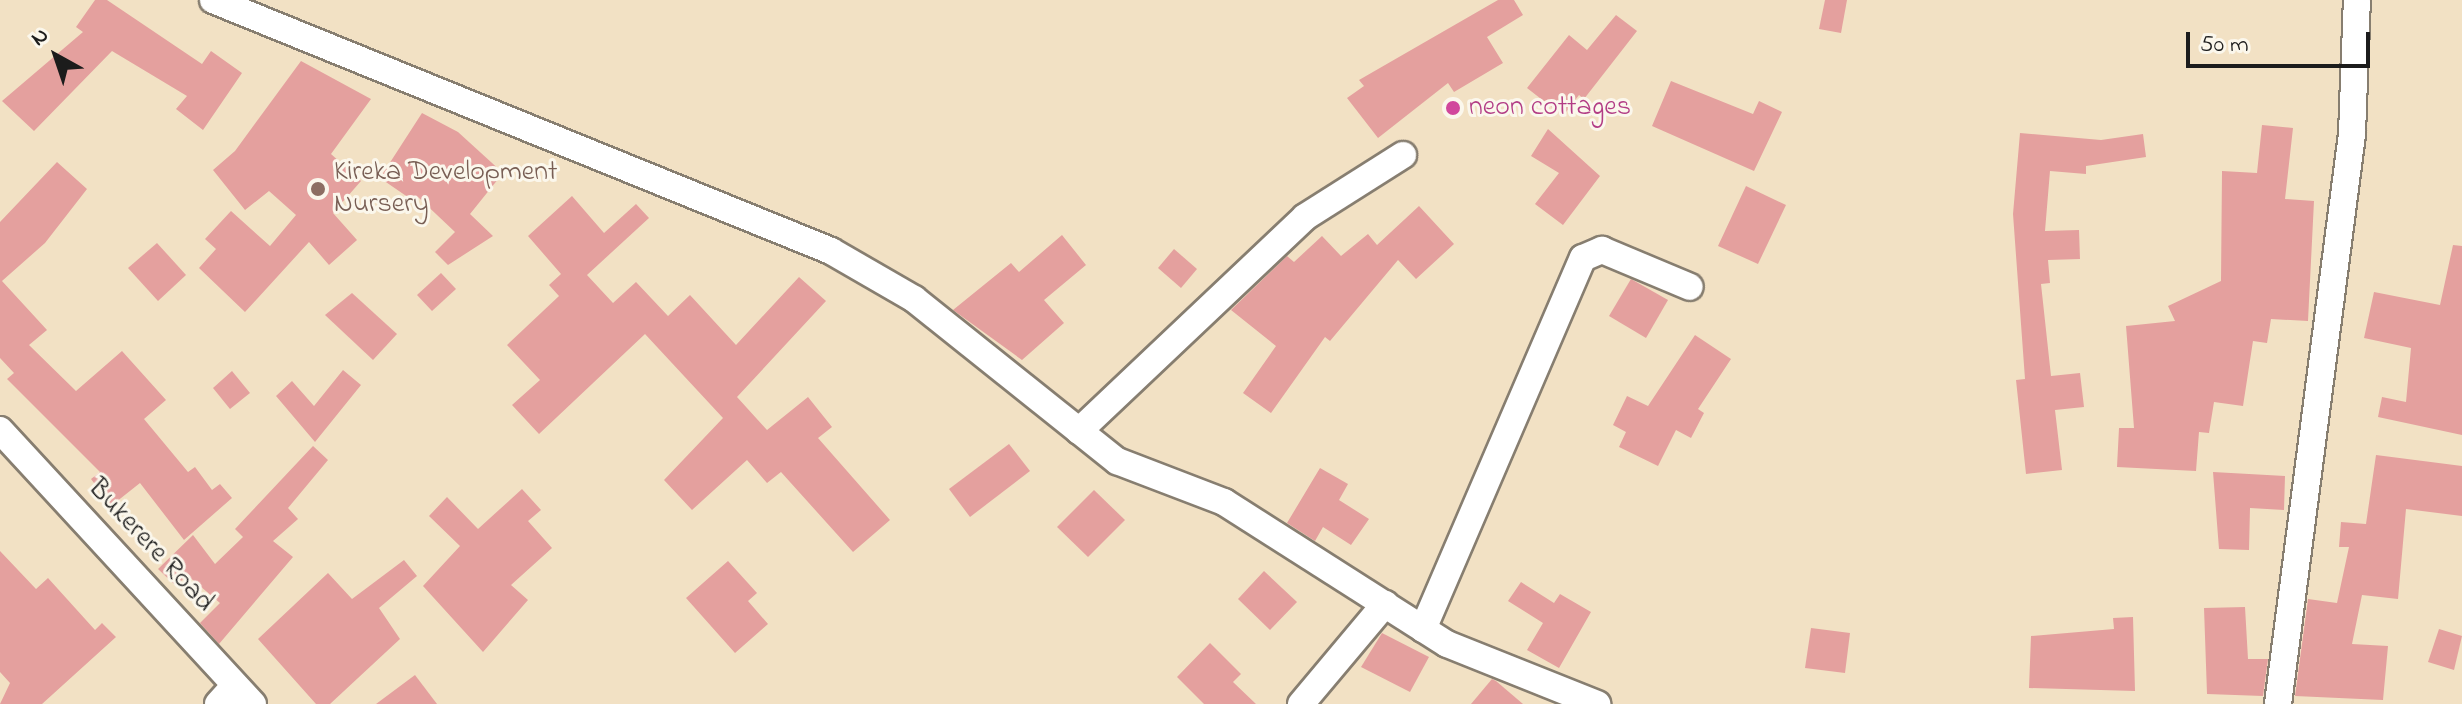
<!DOCTYPE html>
<style>
body{margin:0}
#map{position:relative;width:2462px;height:704px;overflow:hidden;background:#f2e1c4;font-family:"Indie Flower",sans-serif}
div>[style]{position:absolute}
.building>*{inset:0;background:#e4a09e}
.roads{filter:drop-shadow(2px 0 #877e70) drop-shadow(-2px 0 #877e70) drop-shadow(0 2px #877e70) drop-shadow(0 -2px #877e70)}
.minor>*{height:26px;margin:-13px;padding:0 13px;transform-origin:13px;border-radius:13px;background:#fff}
.dots>*{width:22px;height:22px;translate:-50% -50%;box-sizing:border-box;border:4px solid #fbf7ec;border-radius:50%}
span{translate:-50% -50%;white-space:nowrap;text-align:center;line-height:1.15;-webkit-text-stroke:6px #fbf7ec;paint-order:stroke}
.hotel-label{font-size:28px;color:#b23c85}
.left{translate:0 -50%;text-align:left}
.education-label{font-size:28px;color:#785e54}
.street-label{font-size:28px;color:#1c1c1c}
.north{position:absolute;left:16px;top:16px;width:80px;height:80px;-webkit-text-stroke:6px #fbf7ec;paint-order:stroke;rotate:320deg;font-size:22px;font-weight:700;line-height:32px;text-align:center;color:#1c1c1c}
.north::after{content:'';display:block;margin:auto;width:28px;height:36px;background:#1c1c1c;clip-path:polygon(50% 0,100% 100%,50% 72%,0 100%)}
.scale{position:absolute;left:2186px;top:32px;width:184px;height:36px;box-sizing:border-box;border:4px solid #1c1c1c;border-top:0;padding-left:10px;font-size:24px;line-height:28px;white-space:nowrap;color:#1c1c1c;-webkit-text-stroke:6px #fbf7ec;paint-order:stroke}
</style>
<div id="map">
<div class="building">
<div style="clip-path:polygon(95px 0,107px 0,202px 64px,211px 51px,242px 73px,203px 130px,176px 109px,187px 96px,112px 51px,34px 131px,2px 101px,83px 32px,76px 27px)"></div>
<div style="clip-path:polygon(1498px 0,1514px 0,1523px 15px,1487px 37px,1503px 63px,1454px 92px,1448px 83px,1378px 138px,1347px 98px,1364px 86px,1359px 80px)"></div>
<div style="clip-path:polygon(1825px 0,1847px 0,1841px 33px,1819px 29px)"></div>
<div style="clip-path:polygon(1616px 15px,1637px 31px,1584px 99px,1579px 95px,1563px 116px,1527px 88px,1569px 35px,1587px 50px)"></div>
<div style="clip-path:polygon(301px 61px,371px 99px,331px 154px,361px 181px,333px 213px,357px 240px,329px 265px,309px 242px,245px 312px,199px 268px,216px 249px,205px 239px,231px 211px,270px 246px,296px 215px,269px 191px,245px 210px,213px 170px,235px 151px)"></div>
<div style="clip-path:polygon(1671px 81px,1753px 114px,1759px 101px,1782px 112px,1754px 171px,1652px 126px)"></div>
<div style="clip-path:polygon(422px 113px,458px 132px,503px 173px,470px 214px,493px 236px,448px 265px,435px 252px,455px 232px,418px 197px,415px 202px,380px 178px)"></div>
<div style="clip-path:polygon(2262px 125px,2293px 128px,2285px 199px,2314px 201px,2308px 321px,2271px 319px,2267px 343px,2253px 341px,2243px 406px,2214px 402px,2209px 433px,2199px 432px,2196px 471px,2117px 467px,2119px 428px,2134px 428px,2126px 326px,2175px 321px,2168px 306px,2221px 281px,2222px 171px,2257px 173px)"></div>
<div style="clip-path:polygon(1548px 129px,1600px 176px,1563px 225px,1535px 204px,1559px 173px,1531px 156px)"></div>
<div style="clip-path:polygon(2020px 133px,2101px 140px,2143px 134px,2146px 157px,2086px 166px,2086px 174px,2050px 171px,2045px 231px,2079px 230px,2080px 259px,2048px 260px,2050px 283px,2041px 284px,2051px 376px,2080px 373px,2084px 407px,2055px 410px,2062px 470px,2026px 474px,2016px 380px,2025px 379px,2013px 214px)"></div>
<div style="clip-path:polygon(57px 162px,87px 189px,45px 243px,2px 281px,47px 330px,29px 345px,76px 391px,122px 351px,166px 400px,144px 419px,188px 472px,195px 467px,212px 490px,220px 484px,232px 498px,184px 540px,140px 483px,111px 506px,91px 479px,100px 472px,7px 379px,14px 373px,0 358px,0 222px)"></div>
<div style="clip-path:polygon(1746px 186px,1786px 205px,1758px 264px,1718px 246px)"></div>
<div style="clip-path:polygon(572px 196px,604px 233px,636px 204px,649px 218px,587px 275px,613px 303px,636px 282px,668px 316px,690px 295px,736px 345px,799px 277px,826px 301px,737px 397px,767px 430px,808px 397px,832px 427px,818px 438px,890px 520px,853px 552px,781px 472px,767px 483px,747px 460px,692px 510px,664px 480px,723px 418px,645px 334px,539px 434px,512px 405px,540px 380px,507px 345px,559px 296px,549px 285px,561px 274px,528px 236px)"></div>
<div style="clip-path:polygon(1419px 206px,1454px 244px,1416px 279px,1398px 260px,1330px 341px,1325px 337px,1271px 413px,1243px 393px,1276px 346px,1231px 310px,1287px 256px,1294px 262px,1322px 236px,1341px 256px,1368px 234px,1377px 245px)"></div>
<div style="clip-path:polygon(1062px 235px,1086px 265px,1044px 300px,1064px 323px,1022px 360px,953px 310px,1011px 263px,1019px 272px)"></div>
<div style="clip-path:polygon(157px 243px,186px 275px,158px 301px,128px 268px)"></div>
<div style="clip-path:polygon(2453px 245px,2462px 246px,2462px 435px,2378px 417px,2382px 397px,2406px 402px,2411px 348px,2364px 338px,2374px 292px,2440px 305px)"></div>
<div style="clip-path:polygon(1174px 249px,1197px 269px,1181px 288px,1158px 268px)"></div>
<div style="clip-path:polygon(441px 273px,456px 289px,432px 311px,417px 295px)"></div>
<div style="clip-path:polygon(1631px 279px,1668px 300px,1646px 338px,1609px 316px)"></div>
<div style="clip-path:polygon(352px 293px,397px 334px,373px 360px,325px 315px)"></div>
<div style="clip-path:polygon(1695px 335px,1731px 359px,1698px 409px,1704px 413px,1691px 438px,1676px 430px,1658px 466px,1619px 447px,1626px 432px,1613px 425px,1627px 396px,1648px 406px)"></div>
<div style="clip-path:polygon(343px 370px,361px 385px,315px 442px,276px 396px,292px 381px,314px 406px)"></div>
<div style="clip-path:polygon(232px 371px,250px 393px,230px 409px,213px 388px)"></div>
<div style="clip-path:polygon(1009px 444px,1030px 471px,970px 517px,949px 489px)"></div>
<div style="clip-path:polygon(313px 446px,328px 460px,288px 508px,298px 519px,273px 541px,293px 557px,219px 644px,200px 623px,220px 603px,187px 575px,176px 586px,158px 569px,193px 535px,215px 564px,243px 537px,235px 529px)"></div>
<div style="clip-path:polygon(2376px 455px,2462px 466px,2462px 516px,2406px 509px,2398px 599px,2362px 595px,2352px 644px,2388px 646px,2383px 700px,2295px 696px,2308px 599px,2337px 603px,2349px 547px,2339px 547px,2341px 522px,2366px 524px)"></div>
<div style="clip-path:polygon(1320px 468px,1348px 484px,1339px 500px,1369px 519px,1351px 545px,1323px 527px,1315px 541px,1287px 523px)"></div>
<div style="clip-path:polygon(2213px 472px,2285px 476px,2284px 510px,2250px 508px,2249px 550px,2219px 549px)"></div>
<div style="clip-path:polygon(522px 489px,541px 510px,528px 521px,552px 548px,511px 585px,528px 600px,483px 652px,423px 586px,460px 546px,429px 516px,447px 497px,478px 529px)"></div>
<div style="clip-path:polygon(1094px 490px,1125px 520px,1088px 557px,1057px 527px)"></div>
<div style="clip-path:polygon(0 551px,36px 589px,48px 578px,95px 630px,102px 623px,116px 637px,42px 704px,0 704px,10px 683px,0 672px)"></div>
<div style="clip-path:polygon(404px 560px,417px 576px,379px 608px,400px 639px,330px 704px,316px 704px,258px 639px,328px 573px,352px 599px)"></div>
<div style="clip-path:polygon(728px 561px,757px 593px,748px 601px,768px 624px,735px 653px,686px 598px)"></div>
<div style="clip-path:polygon(1264px 571px,1297px 602px,1270px 630px,1238px 599px)"></div>
<div style="clip-path:polygon(1521px 582px,1554px 603px,1560px 594px,1591px 612px,1559px 668px,1527px 650px,1543px 623px,1508px 601px)"></div>
<div style="clip-path:polygon(2245px 607px,2248px 659px,2268px 659px,2263px 696px,2207px 694px,2204px 608px)"></div>
<div style="clip-path:polygon(2133px 617px,2135px 691px,2029px 688px,2031px 636px,2114px 629px,2113px 618px)"></div>
<div style="clip-path:polygon(1811px 628px,1850px 633px,1845px 673px,1805px 668px)"></div>
<div style="clip-path:polygon(2439px 629px,2462px 636px,2454px 670px,2428px 662px)"></div>
<div style="clip-path:polygon(1382px 633px,1429px 657px,1410px 692px,1361px 667px)"></div>
<div style="clip-path:polygon(1210px 643px,1241px 674px,1233px 682px,1256px 704px,1204px 704px,1177px 677px)"></div>
<div style="clip-path:polygon(415px 675px,437px 704px,376px 704px)"></div>
<div style="clip-path:polygon(1492px 679px,1496px 681px,1523px 704px,1471px 704px)"></div>
</div>
<div class="roads">
<div class="minor">
<div style="left:213px;top:0;width:667px;rotate:22.1deg"></div>
<div style="left:831px;top:251px;width:96px;rotate:30deg"></div>
<div style="left:914px;top:299px;width:260px;rotate:38.6deg"></div>
<div style="left:1117px;top:461px;width:115px;rotate:21deg"></div>
<div style="left:1224px;top:502px;width:264px;rotate:32.5deg"></div>
<div style="left:1447px;top:644px;width:162px;rotate:21.8deg"></div>
<div style="left:0;top:430px;width:373px;rotate:47.3deg"></div>
<div style="left:1079px;top:431px;width:311px;rotate:-43.4deg"></div>
<div style="left:1305px;top:217px;width:116px;rotate:-32.3deg"></div>
<div style="left:1423px;top:629px;width:404px;rotate:-66.7deg"></div>
<div style="left:1583px;top:258px;width:21px;rotate:-23deg"></div>
<div style="left:1602px;top:250px;width:95px;rotate:22.8deg"></div>
<div style="left:218px;top:704px;width:25px;rotate:-48deg"></div>
<div style="left:1301px;top:704px;width:131px;rotate:-50deg"></div>
<div style="left:2278px;top:704px;width:575px;rotate:-82.6deg"></div>
<div style="left:2352px;top:134px;width:134px;rotate:-87.9deg"></div>
</div>
</div>
<div class="dots">
<div style="left:1453px;top:108px;background:#d1479c"></div>
<div style="left:318px;top:189px;background:#8d6e63"></div>
</div>
<div class="hotel-label">
<span class="left" style="left:1469px;top:108px">neon cottages</span>
</div>
<div class="education-label">
<span class="left" style="left:334px;top:189px">Kireka Development<br>Nursery</span>
</div>
<div class="street-label">
<span style="left:150px;top:546px;rotate:47deg">Bukerere Road</span>
</div>
<div class="north">N</div>
<div class="scale">50 m</div>
</div>
